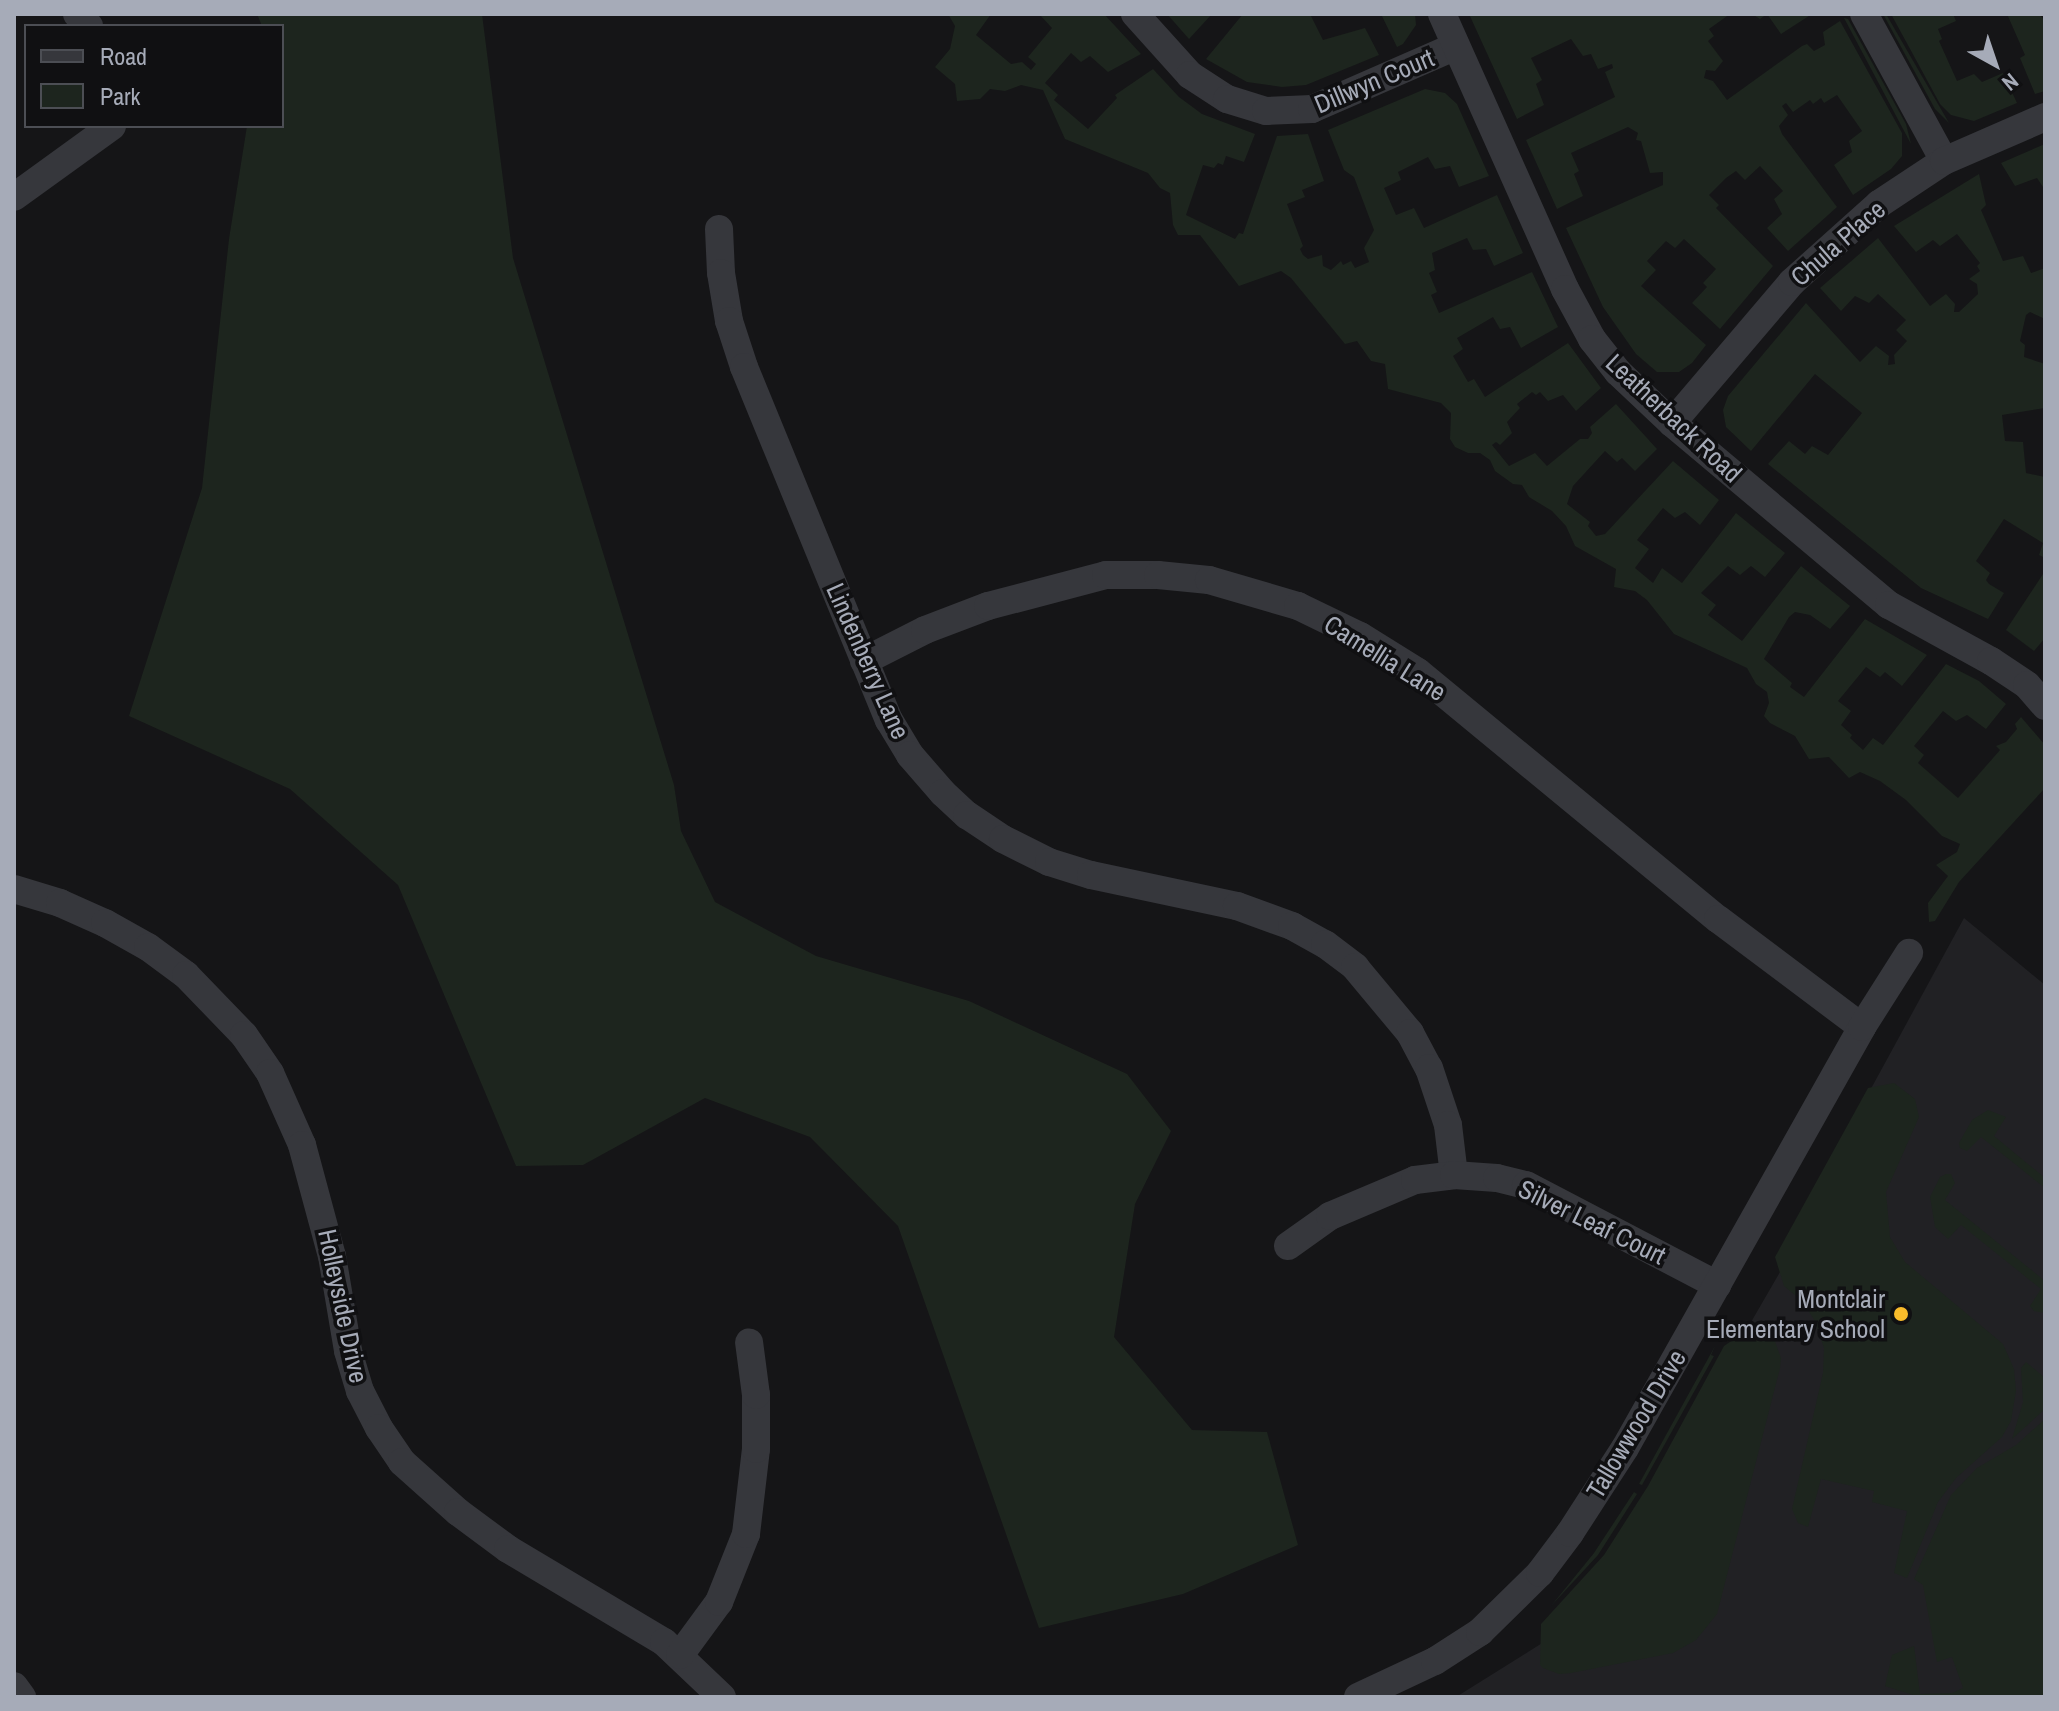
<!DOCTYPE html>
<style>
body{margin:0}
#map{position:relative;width:2059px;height:1711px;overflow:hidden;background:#151517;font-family:"Archivo Narrow",sans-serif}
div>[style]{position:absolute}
.built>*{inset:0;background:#212124}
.green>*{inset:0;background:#1d251e}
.minor>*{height:28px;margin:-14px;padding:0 14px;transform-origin:14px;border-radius:14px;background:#36373c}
.dots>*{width:22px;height:22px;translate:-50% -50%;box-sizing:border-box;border:4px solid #101012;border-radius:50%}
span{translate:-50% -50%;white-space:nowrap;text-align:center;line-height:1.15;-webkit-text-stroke:7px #101012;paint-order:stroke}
.street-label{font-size:26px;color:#a6abb8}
.poi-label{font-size:26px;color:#a6abb8}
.right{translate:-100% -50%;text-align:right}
.frame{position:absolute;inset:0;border:16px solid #a6abb8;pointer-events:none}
.legend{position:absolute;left:24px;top:24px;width:260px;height:104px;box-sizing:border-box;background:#101012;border:2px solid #4c4e54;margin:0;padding:10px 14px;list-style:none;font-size:24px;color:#a6abb8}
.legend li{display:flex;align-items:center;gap:16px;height:40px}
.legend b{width:40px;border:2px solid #4c4e54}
.north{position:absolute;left:1955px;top:24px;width:80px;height:80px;-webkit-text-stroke:6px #101012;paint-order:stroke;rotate:140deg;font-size:22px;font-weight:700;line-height:32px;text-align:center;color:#a6abb8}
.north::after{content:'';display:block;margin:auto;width:28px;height:36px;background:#a6abb8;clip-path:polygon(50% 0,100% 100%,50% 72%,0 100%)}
</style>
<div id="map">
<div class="built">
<div style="clip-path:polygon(1964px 918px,2045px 985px,2045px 1697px,1456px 1697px,1547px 1640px,1585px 1609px,1791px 1253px,1855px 1118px)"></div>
</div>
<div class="green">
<div style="clip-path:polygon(257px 14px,482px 14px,513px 258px,674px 785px,681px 831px,715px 902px,816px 956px,969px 1001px,1127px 1074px,1171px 1131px,1135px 1204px,1114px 1337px,1192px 1430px,1267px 1432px,1298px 1545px,1183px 1594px,1039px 1628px,898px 1226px,810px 1137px,705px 1098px,583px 1165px,516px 1166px,398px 885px,290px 789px,129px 716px,202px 488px,229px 239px,247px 126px,282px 126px,282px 26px,262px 26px)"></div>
<div style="clip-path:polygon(948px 14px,991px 14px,976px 35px,1011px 64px,1022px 62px,1031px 70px,1036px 64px,1028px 57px,1052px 28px,1039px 14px,1104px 14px,1141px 54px,1108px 72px,1090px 56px,1081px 62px,1071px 53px,1045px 83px,1058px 95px,1054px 100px,1088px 129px,1117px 98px,1115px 95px,1153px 69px,1179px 97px,1202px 114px,1255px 134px,1244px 162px,1226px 156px,1223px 165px,1218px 163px,1214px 168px,1203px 165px,1186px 215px,1235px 239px,1239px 233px,1243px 234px,1277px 136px,1308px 134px,1324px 181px,1302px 190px,1305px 197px,1287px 204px,1303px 246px,1300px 249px,1303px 255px,1308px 259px,1322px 255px,1323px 266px,1331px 270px,1341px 261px,1343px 265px,1351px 261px,1355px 268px,1369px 262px,1364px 248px,1374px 230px,1354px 177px,1344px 170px,1328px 130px,1425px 89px,1445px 93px,1457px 104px,1489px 176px,1459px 187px,1450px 166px,1435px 169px,1428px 157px,1398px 172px,1401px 180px,1384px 188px,1396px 215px,1414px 208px,1424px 228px,1497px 195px,1523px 253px,1494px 266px,1486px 249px,1473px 250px,1467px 238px,1432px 253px,1435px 270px,1429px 273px,1437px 292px,1431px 295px,1439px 313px,1532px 272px,1558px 327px,1521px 348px,1510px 327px,1500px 329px,1493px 317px,1457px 338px,1463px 349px,1453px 356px,1468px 382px,1474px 379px,1485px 397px,1568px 343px,1601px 388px,1576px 411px,1563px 395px,1548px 401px,1540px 392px,1536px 395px,1532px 392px,1517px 404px,1520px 408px,1507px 422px,1512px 433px,1500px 445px,1496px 442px,1492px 445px,1509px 466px,1535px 453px,1547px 466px,1580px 439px,1588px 439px,1592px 433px,1590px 427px,1616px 404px,1657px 449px,1635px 471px,1622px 458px,1617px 462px,1605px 451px,1573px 486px,1567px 504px,1590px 522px,1588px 526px,1596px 536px,1605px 534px,1673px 461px,1719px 500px,1700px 525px,1685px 512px,1675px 518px,1663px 508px,1637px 540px,1649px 549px,1635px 568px,1653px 583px,1662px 568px,1682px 583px,1736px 513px,1785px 553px,1765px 577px,1751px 566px,1740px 575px,1728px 566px,1701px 593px,1716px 605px,1708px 615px,1742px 641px,1801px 566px,1850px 606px,1830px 629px,1810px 615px,1795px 612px,1789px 617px,1764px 659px,1792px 683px,1790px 687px,1804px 697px,1865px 619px,1927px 655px,1902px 686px,1885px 672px,1880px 677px,1866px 667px,1838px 701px,1851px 711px,1841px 725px,1852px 735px,1850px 738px,1863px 750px,1873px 738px,1883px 745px,1946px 664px,1979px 681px,2006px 704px,1986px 729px,1967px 715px,1956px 721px,1943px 711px,1914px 746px,1924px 755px,1918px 763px,1958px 798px,2000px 750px,1996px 746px,2006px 742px,2017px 729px,2015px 724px,2021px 717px,2045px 745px,2045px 788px,1959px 882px,1935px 921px,1929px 922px,1928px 903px,1948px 876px,1936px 865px,1957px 852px,1960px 844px,1942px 836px,1906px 800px,1880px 781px,1860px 772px,1849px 778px,1829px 757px,1809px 759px,1795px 736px,1770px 723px,1764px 716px,1769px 703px,1767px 692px,1756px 684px,1747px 668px,1674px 634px,1647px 600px,1635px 591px,1614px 587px,1616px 569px,1575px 546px,1566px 526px,1552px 511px,1529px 497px,1522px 485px,1513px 484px,1495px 471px,1490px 460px,1480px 453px,1468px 453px,1455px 447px,1450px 439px,1451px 413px,1441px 403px,1388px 389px,1385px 364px,1371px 361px,1357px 341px,1345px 344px,1291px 278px,1281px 271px,1239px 286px,1200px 235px,1178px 235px,1173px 225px,1170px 193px,1160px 188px,1148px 173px,1065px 139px,1043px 90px,1021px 85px,1005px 91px,990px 89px,980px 99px,957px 101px,955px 84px,935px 67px,950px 49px,955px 26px)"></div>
<div style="clip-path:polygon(1167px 14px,1212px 14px,1189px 39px)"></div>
<div style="clip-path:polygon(1243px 14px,1310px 14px,1323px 40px,1365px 28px,1379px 55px,1306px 85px,1282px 87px,1247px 82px,1206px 59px)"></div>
<div style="clip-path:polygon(1381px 14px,1415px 14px,1416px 25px,1403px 44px,1397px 47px)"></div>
<div style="clip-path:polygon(1469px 14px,1730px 14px,1709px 29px,1714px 36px,1708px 41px,1723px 61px,1715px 71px,1706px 70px,1704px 78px,1713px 81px,1727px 100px,1802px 46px,1807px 44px,1814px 51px,1825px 45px,1823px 32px,1840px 21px,1902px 133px,1902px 156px,1891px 169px,1853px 195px,1834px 165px,1852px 152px,1849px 141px,1862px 131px,1837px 95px,1824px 103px,1821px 98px,1813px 104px,1810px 100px,1793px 112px,1786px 103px,1782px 106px,1788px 115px,1779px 126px,1782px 134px,1837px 207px,1788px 251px,1767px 228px,1782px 214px,1774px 199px,1783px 191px,1760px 166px,1745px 180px,1736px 171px,1726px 178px,1709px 195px,1719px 205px,1716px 208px,1773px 266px,1720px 329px,1692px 303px,1707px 287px,1703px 283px,1716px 269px,1684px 239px,1675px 248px,1666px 241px,1647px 261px,1656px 270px,1641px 286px,1706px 345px,1692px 363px,1679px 372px,1657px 372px,1636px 354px,1603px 307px,1566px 228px,1663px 185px,1663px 172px,1650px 173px,1641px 141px,1636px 140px,1638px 133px,1628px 127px,1571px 153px,1579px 171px,1574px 174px,1583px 196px,1557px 209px,1526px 140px,1615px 97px,1605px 72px,1613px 68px,1612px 64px,1598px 69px,1591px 54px,1583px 56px,1571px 39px,1531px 58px,1542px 80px,1536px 84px,1544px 105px,1517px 119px)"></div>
<div style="clip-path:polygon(1752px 14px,1812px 14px,1781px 34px,1767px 14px,1760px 19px)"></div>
<div style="clip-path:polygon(1883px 14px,1886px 14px,1949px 123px,1935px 109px)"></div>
<div style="clip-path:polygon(1891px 14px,1953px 14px,1956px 21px,1938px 29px,1942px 39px,1939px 41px,1957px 81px,1974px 74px,1982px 82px,2003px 73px,2017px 103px,1974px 121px,1951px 115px,1940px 104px)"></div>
<div style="clip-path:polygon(2001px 14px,2039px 14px,2045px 21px,2045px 91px,2035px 94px,2020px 58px,2025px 55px,2007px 14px)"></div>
<div style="clip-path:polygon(1844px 18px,1848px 19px,1906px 124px,1911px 144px)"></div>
<div style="clip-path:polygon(2045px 144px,2045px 190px,2037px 178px,2015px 186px,2001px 163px)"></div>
<div style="clip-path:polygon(1979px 174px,1986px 205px,1981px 210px,2003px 261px,2023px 256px,2031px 273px,2045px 268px,2045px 319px,2030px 312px,2026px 315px,2020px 341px,2025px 345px,2024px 357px,2045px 364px,2045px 408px,2002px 415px,2005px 441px,2023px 442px,2026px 473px,2045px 477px,2045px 558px,2039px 555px,2043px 543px,2004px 519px,1976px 561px,1990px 573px,1986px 580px,1989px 584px,2004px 593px,1988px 619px,1921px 588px,1768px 464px,1789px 441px,1805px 454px,1812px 446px,1828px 455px,1862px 413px,1815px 374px,1751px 451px,1726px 427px,1723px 410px,1728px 396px,1806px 303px,1860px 362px,1876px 346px,1889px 356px,1888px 365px,1895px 364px,1894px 355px,1907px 341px,1896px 330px,1906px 320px,1878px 294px,1869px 303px,1855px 296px,1841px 311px,1820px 288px,1878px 238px,1930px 306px,1946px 294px,1955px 304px,1954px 312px,1959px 312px,1978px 294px,1977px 284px,1969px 279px,1980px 271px,1977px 266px,1980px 263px,1957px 234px,1940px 246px,1933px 240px,1916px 252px,1894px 226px)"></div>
<div style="clip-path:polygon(2045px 571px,2045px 638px,2034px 651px,2006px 630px)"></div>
<div style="clip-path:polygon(1894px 1083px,1915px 1099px,1919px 1117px,1886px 1192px,1890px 1237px,1905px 1262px,2003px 1344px,2014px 1369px,2016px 1391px,2011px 1421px,2002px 1437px,1956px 1478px,1938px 1502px,1907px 1578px,1894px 1573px,1907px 1511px,1872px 1502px,1874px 1491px,1821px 1479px,1808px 1527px,1798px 1523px,1792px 1509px,1823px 1373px,1824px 1348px,1815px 1321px,1802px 1301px,1784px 1286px,1775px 1257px,1868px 1088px)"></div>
<div style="clip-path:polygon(1988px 1110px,2006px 1117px,1994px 1136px,2045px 1178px,2045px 1188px,1981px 1137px,1967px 1151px,1960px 1148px,1959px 1143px,1972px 1120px)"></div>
<div style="clip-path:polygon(1946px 1174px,1951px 1174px,1955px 1183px,1945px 1200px,2045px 1281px,2045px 1313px,2034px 1311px,2030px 1306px,2041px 1289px,1961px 1225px,1948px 1239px,1935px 1227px,1930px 1197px,1940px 1177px)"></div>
<div style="clip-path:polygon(1756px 1324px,1773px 1336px,1781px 1358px,1780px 1368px,1717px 1614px,1696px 1640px,1673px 1653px,1571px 1673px,1559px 1674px,1543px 1668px,1540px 1665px,1541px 1624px,1604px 1555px,1648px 1486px,1724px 1346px)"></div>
<div style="clip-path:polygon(1715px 1346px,1711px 1355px,1714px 1356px,1642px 1485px,1639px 1484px)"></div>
<div style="clip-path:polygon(2026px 1362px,2045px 1378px,2045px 1409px,2012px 1439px,2023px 1402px,2021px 1368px)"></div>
<div style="clip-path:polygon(2045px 1419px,2045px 1697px,1919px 1697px,1885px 1686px,1892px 1655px,1914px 1646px,1920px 1694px,1952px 1693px,1963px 1688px,1952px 1657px,1937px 1662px,1923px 1585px,1914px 1579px,1951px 1495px,1977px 1468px,2016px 1445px)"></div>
<div style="clip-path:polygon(1634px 1492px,1637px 1494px,1598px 1555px,1551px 1606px,1594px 1553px)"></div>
</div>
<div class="minor">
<div style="left:77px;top:14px;width:17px;rotate:45deg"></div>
<div style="left:1135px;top:14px;width:82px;rotate:48deg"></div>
<div style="left:1190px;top:75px;width:44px;rotate:33deg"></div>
<div style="left:1227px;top:99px;width:41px;rotate:17.1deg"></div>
<div style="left:1266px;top:111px;width:46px;rotate:-2.5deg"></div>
<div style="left:1312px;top:109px;width:157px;rotate:-23.6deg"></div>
<div style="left:1442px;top:14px;width:301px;rotate:65.9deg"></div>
<div style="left:1565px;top:289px;width:57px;rotate:61.6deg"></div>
<div style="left:1592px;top:339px;width:42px;rotate:51.8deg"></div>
<div style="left:1618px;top:372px;width:74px;rotate:43.4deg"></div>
<div style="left:1672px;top:423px;width:283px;rotate:40deg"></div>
<div style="left:1889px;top:605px;width:116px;rotate:28.8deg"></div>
<div style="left:1991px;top:661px;width:43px;rotate:33.7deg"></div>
<div style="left:2027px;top:685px;width:28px;rotate:49deg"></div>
<div style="left:1864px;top:14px;width:167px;rotate:61.4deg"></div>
<div style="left:14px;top:197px;width:121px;rotate:-35.9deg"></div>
<div style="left:719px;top:229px;width:44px;rotate:87.4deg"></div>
<div style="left:721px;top:273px;width:49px;rotate:80.5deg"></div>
<div style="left:729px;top:321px;width:48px;rotate:71.9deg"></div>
<div style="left:744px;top:367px;width:382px;rotate:67.7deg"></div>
<div style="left:889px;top:720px;width:41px;rotate:59deg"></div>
<div style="left:910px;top:755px;width:50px;rotate:49deg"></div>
<div style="left:943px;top:793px;width:33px;rotate:43deg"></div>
<div style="left:967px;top:815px;width:43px;rotate:33.7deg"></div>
<div style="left:1003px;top:839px;width:51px;rotate:26.6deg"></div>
<div style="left:1049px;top:862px;width:44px;rotate:17.2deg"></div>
<div style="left:1091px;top:875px;width:149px;rotate:12deg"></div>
<div style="left:1237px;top:906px;width:59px;rotate:20deg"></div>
<div style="left:1292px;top:926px;width:38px;rotate:29deg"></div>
<div style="left:1325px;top:944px;width:38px;rotate:37deg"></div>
<div style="left:1355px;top:967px;width:86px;rotate:50.2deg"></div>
<div style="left:1410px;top:1033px;width:40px;rotate:62deg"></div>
<div style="left:1429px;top:1068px;width:60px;rotate:71.6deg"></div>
<div style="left:1448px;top:1125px;width:50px;rotate:83.2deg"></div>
<div style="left:1672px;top:423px;width:185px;rotate:-49.6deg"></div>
<div style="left:1792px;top:282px;width:117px;rotate:-41.9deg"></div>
<div style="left:1879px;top:204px;width:78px;rotate:-33.5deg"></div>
<div style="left:1944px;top:161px;width:110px;rotate:-23.5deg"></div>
<div style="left:864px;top:661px;width:68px;rotate:-26.9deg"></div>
<div style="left:925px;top:630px;width:67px;rotate:-20.9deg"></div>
<div style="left:988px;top:606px;width:122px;rotate:-14.7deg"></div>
<div style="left:1106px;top:575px;width:52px"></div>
<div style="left:1158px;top:575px;width:51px;rotate:5.6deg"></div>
<div style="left:1209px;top:580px;width:93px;rotate:16.3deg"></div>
<div style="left:1298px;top:606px;width:69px;rotate:25.8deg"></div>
<div style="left:1360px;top:636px;width:68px;rotate:31.8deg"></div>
<div style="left:1418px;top:672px;width:389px;rotate:39.5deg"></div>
<div style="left:1718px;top:919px;width:180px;rotate:36.9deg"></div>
<div style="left:14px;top:889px;width:48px;rotate:16.9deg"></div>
<div style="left:60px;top:903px;width:49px;rotate:24deg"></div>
<div style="left:105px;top:923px;width:49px;rotate:29.2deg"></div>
<div style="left:148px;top:947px;width:47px;rotate:36.4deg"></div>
<div style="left:186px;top:975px;width:83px;rotate:46deg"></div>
<div style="left:244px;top:1035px;width:46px;rotate:55.6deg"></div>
<div style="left:270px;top:1073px;width:79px;rotate:66deg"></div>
<div style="left:302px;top:1145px;width:115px;rotate:74.9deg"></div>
<div style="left:332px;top:1256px;width:96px;rotate:80.4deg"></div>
<div style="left:348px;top:1351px;width:42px;rotate:73.3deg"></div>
<div style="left:360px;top:1391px;width:42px;rotate:62.8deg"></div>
<div style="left:379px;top:1428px;width:41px;rotate:55.9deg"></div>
<div style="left:402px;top:1462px;width:75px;rotate:41.8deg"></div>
<div style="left:458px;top:1512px;width:62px;rotate:36.5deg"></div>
<div style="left:508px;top:1549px;width:182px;rotate:30.8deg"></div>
<div style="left:664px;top:1642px;width:80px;rotate:43.5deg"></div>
<div style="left:1288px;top:1246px;width:52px;rotate:-35.5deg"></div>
<div style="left:1330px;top:1216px;width:92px;rotate:-23deg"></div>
<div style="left:1415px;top:1180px;width:39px;rotate:-7deg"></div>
<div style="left:1454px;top:1175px;width:43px;rotate:4deg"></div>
<div style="left:1497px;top:1178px;width:30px;rotate:14deg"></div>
<div style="left:1526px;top:1185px;width:216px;rotate:27.6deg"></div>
<div style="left:680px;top:1655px;width:66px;rotate:-53.7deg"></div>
<div style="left:719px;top:1602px;width:73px;rotate:-68.3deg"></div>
<div style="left:746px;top:1534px;width:86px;rotate:-83.3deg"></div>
<div style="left:756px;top:1449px;width:54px;rotate:-90deg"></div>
<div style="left:756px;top:1395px;width:53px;rotate:-97.5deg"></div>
<div style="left:14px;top:1686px;width:14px;rotate:54deg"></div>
<div style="left:1358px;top:1697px;width:85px;rotate:-25.1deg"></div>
<div style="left:1435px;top:1661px;width:54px;rotate:-32.8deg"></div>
<div style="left:1480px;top:1632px;width:84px;rotate:-44.5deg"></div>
<div style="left:1540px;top:1573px;width:50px;rotate:-53.1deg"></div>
<div style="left:1570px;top:1533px;width:101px;rotate:-57.1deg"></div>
<div style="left:1625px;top:1448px;width:483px;rotate:-60.6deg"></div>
<div style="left:1862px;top:1027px;width:88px;rotate:-57.6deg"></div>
</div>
<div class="dots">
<div style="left:1901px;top:1314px;background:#f9bb2b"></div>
</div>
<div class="street-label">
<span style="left:1374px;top:81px;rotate:-23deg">Dillwyn Court</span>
<span style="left:1838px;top:243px;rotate:-41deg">Chula Place</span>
<span style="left:1674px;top:418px;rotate:43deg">Leatherback Road</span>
<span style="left:1385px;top:658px;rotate:32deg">Camellia Lane</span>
<span style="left:868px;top:661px;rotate:66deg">Lindenberry Lane</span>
<span style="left:1592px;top:1222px;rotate:26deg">Silver Leaf Court</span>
<span style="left:343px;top:1306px;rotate:78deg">Holleyside Drive</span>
<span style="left:1636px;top:1424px;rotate:-59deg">Tallowwood Drive</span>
</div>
<div class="poi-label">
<span class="right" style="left:1885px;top:1314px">Montclair<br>Elementary School</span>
</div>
<div class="frame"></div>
<ul class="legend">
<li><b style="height:10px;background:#36373c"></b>Road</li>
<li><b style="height:22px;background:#1d251e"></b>Park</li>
</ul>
<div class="north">N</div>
</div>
